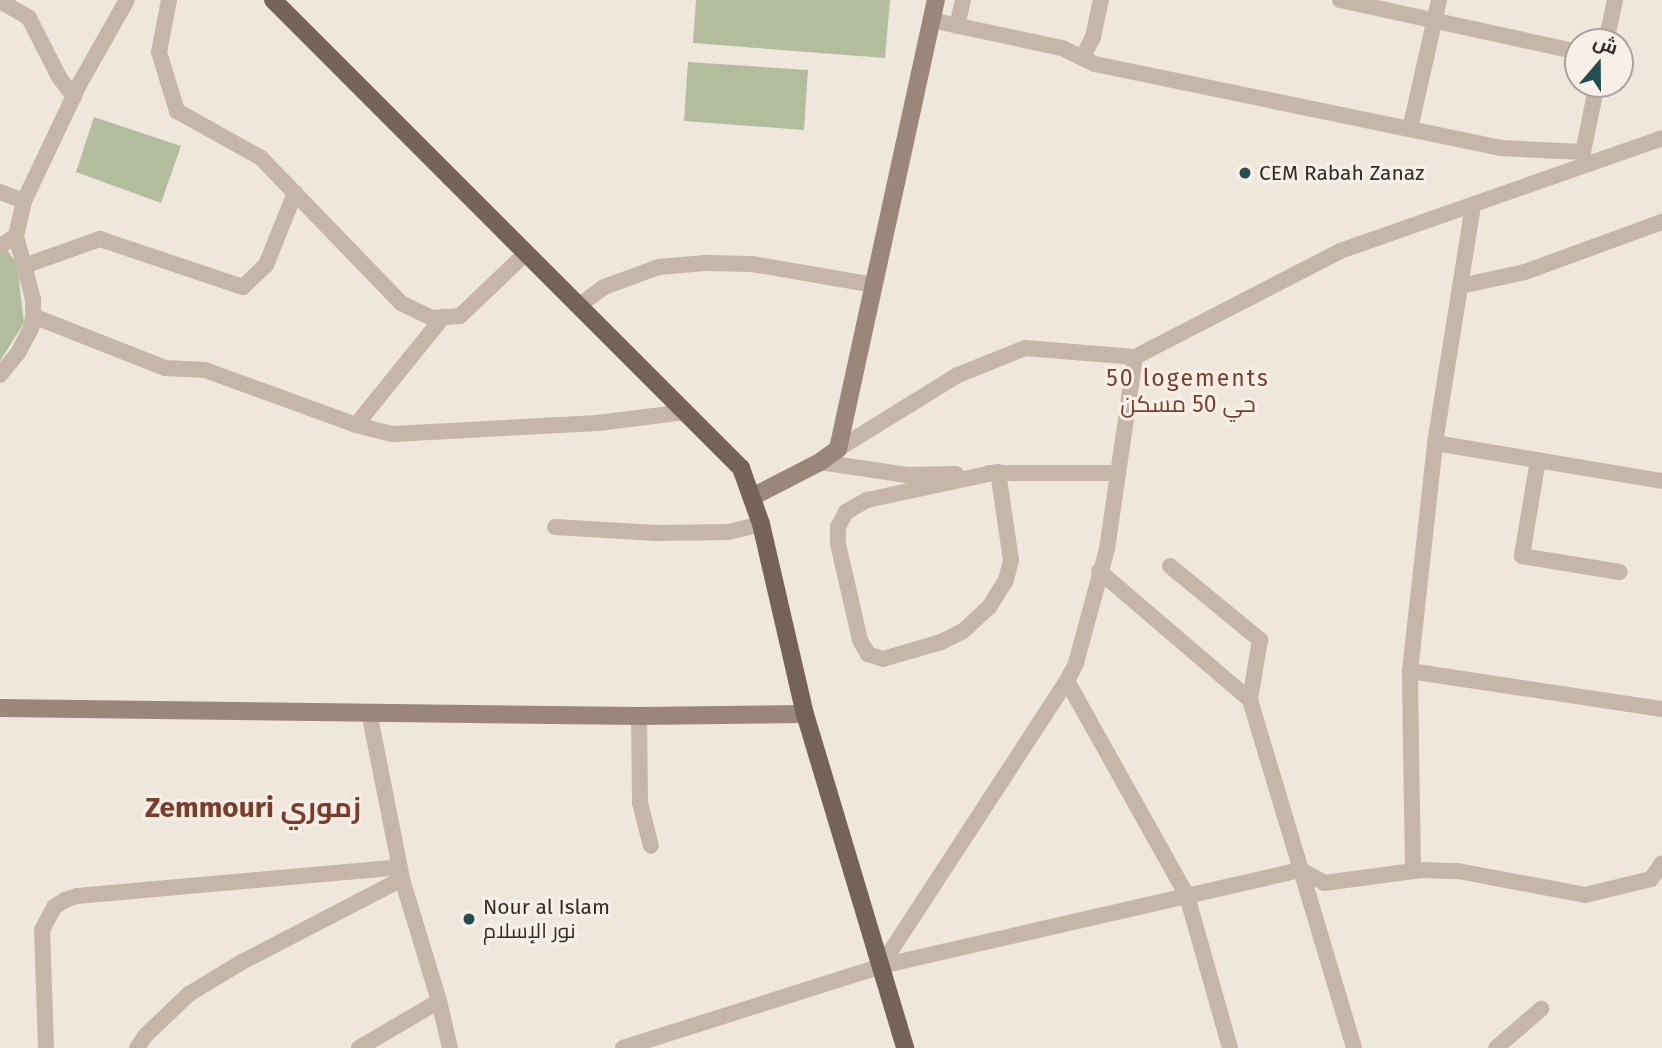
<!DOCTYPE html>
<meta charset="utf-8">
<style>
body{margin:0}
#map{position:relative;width:1662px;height:1048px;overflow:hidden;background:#efe6dc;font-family:"Fira Sans",Cairo,sans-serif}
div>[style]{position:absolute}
.green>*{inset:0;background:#b3bd9d}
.street>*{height:16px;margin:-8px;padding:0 8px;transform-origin:8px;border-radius:8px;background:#c6b6a9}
.secondary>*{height:18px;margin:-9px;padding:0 9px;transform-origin:9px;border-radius:9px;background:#9a867b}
.primary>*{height:18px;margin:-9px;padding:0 9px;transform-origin:9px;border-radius:9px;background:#75635b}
.dots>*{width:19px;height:19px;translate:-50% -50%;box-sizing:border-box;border:4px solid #f8f0e8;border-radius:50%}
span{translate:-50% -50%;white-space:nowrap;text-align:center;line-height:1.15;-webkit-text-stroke:6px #f8f0e8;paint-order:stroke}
.poi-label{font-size:21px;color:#342c28}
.left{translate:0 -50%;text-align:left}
.neighbourhood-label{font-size:23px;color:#7c3c29;letter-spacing:2px}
.district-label{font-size:28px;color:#7c3c29;font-weight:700}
.north{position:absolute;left:1564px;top:28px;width:70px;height:70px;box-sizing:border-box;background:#f8f0e8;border:2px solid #aaa29b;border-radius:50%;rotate:20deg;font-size:19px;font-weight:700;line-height:28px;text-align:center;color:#342c28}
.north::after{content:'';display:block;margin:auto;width:24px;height:32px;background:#224f52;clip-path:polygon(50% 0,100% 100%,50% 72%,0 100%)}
</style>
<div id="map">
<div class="green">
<div style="clip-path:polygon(696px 0,890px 0,885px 58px,693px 43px)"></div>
<div style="clip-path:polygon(688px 62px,808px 70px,804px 130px,684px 121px)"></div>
<div style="clip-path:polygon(94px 117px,181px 146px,161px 203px,76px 172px)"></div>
<div style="clip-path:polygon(7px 250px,17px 264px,24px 323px,0 361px,0 254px)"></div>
</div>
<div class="street">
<div style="left:169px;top:0;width:53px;rotate:100.9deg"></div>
<div style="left:159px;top:52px;width:62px;rotate:73deg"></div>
<div style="left:177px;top:111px;width:96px;rotate:29.2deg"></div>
<div style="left:261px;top:158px;width:202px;rotate:46deg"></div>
<div style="left:401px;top:303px;width:34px;rotate:26deg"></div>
<div style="left:432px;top:318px;width:28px;rotate:-4deg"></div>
<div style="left:460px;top:316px;width:90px;rotate:-43.6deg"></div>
<div style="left:1340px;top:0;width:244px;rotate:12.3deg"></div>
<div style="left:0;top:1px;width:34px;rotate:30deg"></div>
<div style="left:29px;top:18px;width:66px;rotate:63deg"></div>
<div style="left:59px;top:77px;width:25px;rotate:53deg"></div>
<div style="left:931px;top:20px;width:134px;rotate:12.1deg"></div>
<div style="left:1062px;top:48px;width:37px;rotate:26deg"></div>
<div style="left:1095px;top:64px;width:414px;rotate:11.7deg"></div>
<div style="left:1500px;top:148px;width:83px;rotate:2.8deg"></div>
<div style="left:1583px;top:152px;width:69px;rotate:-78.4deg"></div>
<div style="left:957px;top:26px;width:27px;rotate:-77deg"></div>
<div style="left:1606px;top:42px;width:43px;rotate:-77.9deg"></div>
<div style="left:1082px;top:58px;width:24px;rotate:-62deg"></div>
<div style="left:1093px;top:37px;width:38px;rotate:-78deg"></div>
<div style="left:1410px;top:129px;width:132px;rotate:-77.3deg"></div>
<div style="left:0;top:192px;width:26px;rotate:21deg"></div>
<div style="left:0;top:246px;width:19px;rotate:-32deg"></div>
<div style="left:24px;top:266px;width:81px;rotate:-19.6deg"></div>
<div style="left:100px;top:239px;width:151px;rotate:18.6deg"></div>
<div style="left:243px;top:287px;width:32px;rotate:-44deg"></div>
<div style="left:266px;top:265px;width:78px;rotate:-68.1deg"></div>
<div style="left:1460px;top:286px;width:66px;rotate:-12.2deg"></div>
<div style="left:1525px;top:272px;width:146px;rotate:-20.1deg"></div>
<div style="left:578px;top:306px;width:32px;rotate:-36deg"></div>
<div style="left:604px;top:287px;width:59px;rotate:-20deg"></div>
<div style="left:659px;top:267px;width:46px;rotate:-5deg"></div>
<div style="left:705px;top:263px;width:47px;rotate:1.2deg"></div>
<div style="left:752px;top:264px;width:123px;rotate:9.8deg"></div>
<div style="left:33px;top:316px;width:142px;rotate:21.5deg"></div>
<div style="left:165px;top:368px;width:40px;rotate:2.9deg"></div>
<div style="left:205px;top:370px;width:161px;rotate:20deg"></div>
<div style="left:356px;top:425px;width:139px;rotate:-51.1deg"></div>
<div style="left:0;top:375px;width:28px;rotate:-51deg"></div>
<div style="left:18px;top:353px;width:27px;rotate:-62deg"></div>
<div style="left:31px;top:329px;width:13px;rotate:-81deg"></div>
<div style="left:33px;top:316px;width:17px;rotate:-90deg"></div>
<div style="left:33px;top:299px;width:65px;rotate:-105.1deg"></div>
<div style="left:16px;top:236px;width:36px;rotate:-77deg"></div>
<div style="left:24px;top:201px;width:131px;rotate:-64.6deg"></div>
<div style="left:80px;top:83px;width:95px;rotate:-60.5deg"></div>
<div style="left:356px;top:425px;width:38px;rotate:14deg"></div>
<div style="left:393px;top:434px;width:205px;rotate:-3.1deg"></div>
<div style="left:598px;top:423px;width:88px;rotate:-7.2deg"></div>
<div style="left:1435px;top:443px;width:230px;rotate:9.5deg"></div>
<div style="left:838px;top:449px;width:141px;rotate:-31.7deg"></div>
<div style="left:958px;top:375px;width:72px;rotate:-21.9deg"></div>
<div style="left:1025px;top:348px;width:110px;rotate:4.7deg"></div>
<div style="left:1135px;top:357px;width:231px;rotate:-27.3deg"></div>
<div style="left:1340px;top:251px;width:341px;rotate:-19.3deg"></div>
<div style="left:1538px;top:460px;width:97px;rotate:99.5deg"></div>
<div style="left:1522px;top:556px;width:99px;rotate:9.3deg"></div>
<div style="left:820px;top:462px;width:88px;rotate:8.5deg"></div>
<div style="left:907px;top:475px;width:49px;rotate:-1.2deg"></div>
<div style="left:998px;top:472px;width:89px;rotate:81.6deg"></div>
<div style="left:1011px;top:560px;width:21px;rotate:104deg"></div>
<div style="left:1006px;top:580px;width:32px;rotate:122deg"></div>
<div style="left:989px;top:607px;width:35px;rotate:137deg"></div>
<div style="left:963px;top:631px;width:25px;rotate:153deg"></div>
<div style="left:941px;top:642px;width:60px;rotate:163.7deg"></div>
<div style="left:883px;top:659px;width:16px;rotate:-162deg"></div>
<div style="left:868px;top:654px;width:16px;rotate:-120deg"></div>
<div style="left:860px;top:640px;width:98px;rotate:-102.9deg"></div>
<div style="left:838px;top:544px;width:17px;rotate:-90deg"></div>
<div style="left:838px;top:527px;width:17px;rotate:-62deg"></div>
<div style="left:846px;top:512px;width:24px;rotate:-30deg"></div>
<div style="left:867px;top:500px;width:134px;rotate:-12.1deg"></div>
<div style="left:989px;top:473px;width:127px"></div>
<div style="left:555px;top:527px;width:101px;rotate:3.4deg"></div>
<div style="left:656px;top:533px;width:73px;rotate:-0.8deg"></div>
<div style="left:729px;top:532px;width:33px;rotate:-14deg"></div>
<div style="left:1170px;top:566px;width:117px;rotate:39.4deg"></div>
<div style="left:1260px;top:640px;width:61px;rotate:99.5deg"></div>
<div style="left:1099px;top:571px;width:199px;rotate:40.5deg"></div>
<div style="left:1250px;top:700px;width:177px;rotate:73.3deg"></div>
<div style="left:1301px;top:870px;width:26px;rotate:29deg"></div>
<div style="left:1324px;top:883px;width:98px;rotate:-7.6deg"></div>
<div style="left:1421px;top:870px;width:37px;rotate:2deg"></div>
<div style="left:1458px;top:871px;width:129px;rotate:10.7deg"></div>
<div style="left:1585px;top:895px;width:68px;rotate:-13.6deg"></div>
<div style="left:1651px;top:879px;width:19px;rotate:-55deg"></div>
<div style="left:1410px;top:671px;width:255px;rotate:8.6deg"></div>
<div style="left:1067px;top:681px;width:246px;rotate:60.8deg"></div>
<div style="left:1187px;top:896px;width:158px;rotate:74.2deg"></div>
<div style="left:369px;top:712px;width:170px;rotate:78.8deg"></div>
<div style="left:402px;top:879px;width:127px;rotate:73.1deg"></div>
<div style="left:439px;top:1001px;width:48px;rotate:76.8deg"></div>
<div style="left:639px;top:716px;width:87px;rotate:89.3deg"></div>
<div style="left:640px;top:803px;width:44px;rotate:75.7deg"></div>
<div style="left:1413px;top:871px;width:200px;rotate:-90.9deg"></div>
<div style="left:1410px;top:671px;width:229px;rotate:-83.7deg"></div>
<div style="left:1435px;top:443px;width:241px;rotate:-80.9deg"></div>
<div style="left:881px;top:966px;width:431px;rotate:-12.9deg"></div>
<div style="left:1301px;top:870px;width:186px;rotate:73.4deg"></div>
<div style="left:46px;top:1048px;width:118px;rotate:-91.9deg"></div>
<div style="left:42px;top:930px;width:26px;rotate:-62deg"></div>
<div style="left:54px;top:907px;width:13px;rotate:-32deg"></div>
<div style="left:65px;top:900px;width:13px;rotate:-18deg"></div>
<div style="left:77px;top:896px;width:324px;rotate:-5.1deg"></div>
<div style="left:137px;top:1048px;width:14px;rotate:-56deg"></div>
<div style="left:145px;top:1036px;width:61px;rotate:-43.7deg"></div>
<div style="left:189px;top:994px;width:62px;rotate:-31.1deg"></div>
<div style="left:242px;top:962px;width:180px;rotate:-27.4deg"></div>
<div style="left:359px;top:1048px;width:93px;rotate:-30.4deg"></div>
<div style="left:623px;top:1048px;width:271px;rotate:-17.6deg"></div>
<div style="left:881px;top:966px;width:340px;rotate:-56.9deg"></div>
<div style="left:1067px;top:681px;width:20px;rotate:-63deg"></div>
<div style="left:1076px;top:663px;width:118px;rotate:-74.8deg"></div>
<div style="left:1107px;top:549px;width:194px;rotate:-81.7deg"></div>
<div style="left:1496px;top:1048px;width:60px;rotate:-40.9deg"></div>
</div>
<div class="secondary">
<div style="left:752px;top:497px;width:76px;rotate:-27.2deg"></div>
<div style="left:820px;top:462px;width:22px;rotate:-36deg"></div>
<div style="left:838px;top:449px;width:460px;rotate:-77.7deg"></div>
<div style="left:0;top:708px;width:639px;rotate:0.72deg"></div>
<div style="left:639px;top:716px;width:166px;rotate:-0.7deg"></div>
</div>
<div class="primary">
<div style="left:273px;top:0;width:662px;rotate:45deg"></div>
<div style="left:741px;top:468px;width:59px;rotate:70.3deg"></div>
<div style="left:761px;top:524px;width:195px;rotate:77deg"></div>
<div style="left:805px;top:714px;width:349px;rotate:73.3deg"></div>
</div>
<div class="dots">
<div style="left:1245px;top:173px;background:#224f52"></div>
<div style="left:469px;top:919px;background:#224f52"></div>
</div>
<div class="poi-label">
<span class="left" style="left:1259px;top:173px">CEM Rabah Zanaz</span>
<span class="left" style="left:483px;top:919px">Nour al Islam<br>نور الإسلام</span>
</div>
<div class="neighbourhood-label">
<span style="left:1188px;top:391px">50 logements<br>حي 50 مسكن</span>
</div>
<div class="district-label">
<span style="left:253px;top:808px">Zemmouri زموري</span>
</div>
<div class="north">ش</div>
</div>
